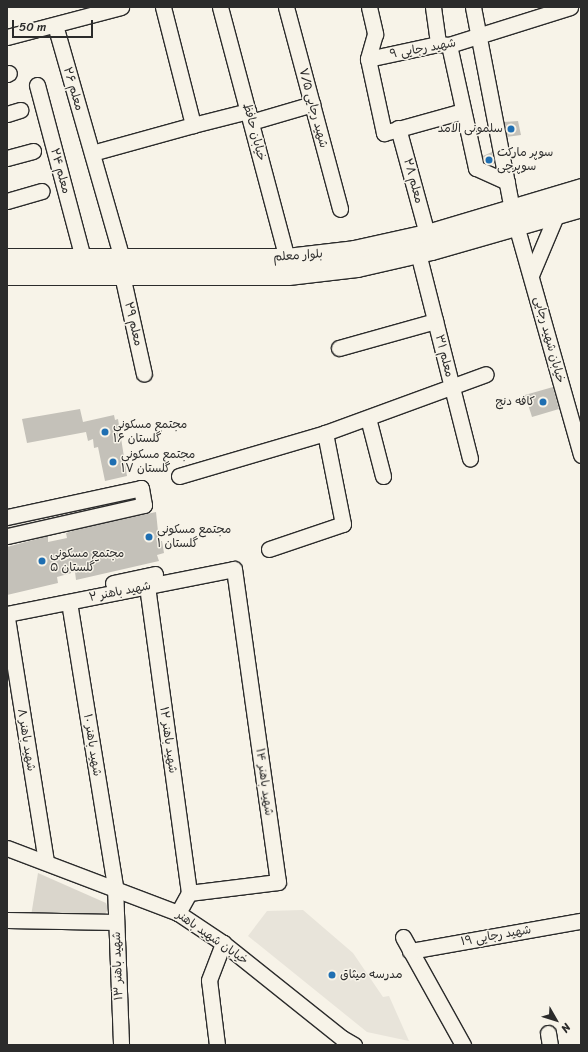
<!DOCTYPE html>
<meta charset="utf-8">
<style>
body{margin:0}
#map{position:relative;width:588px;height:1052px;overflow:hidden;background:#f7f3e8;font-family:Sriracha,"Playpen Sans Arabic",sans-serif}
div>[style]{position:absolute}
.built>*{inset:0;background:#e8e4da}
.green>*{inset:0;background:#dad6cc}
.building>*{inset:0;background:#c4c1b9}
.roads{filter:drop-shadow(1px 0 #2b2b2b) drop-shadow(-1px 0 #2b2b2b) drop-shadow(0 1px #2b2b2b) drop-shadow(0 -1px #2b2b2b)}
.minor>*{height:15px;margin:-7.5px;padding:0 7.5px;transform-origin:7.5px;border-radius:7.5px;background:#f7f3e8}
.major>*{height:19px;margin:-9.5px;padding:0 9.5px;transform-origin:9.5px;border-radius:9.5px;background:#f7f3e8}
.dots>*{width:11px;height:11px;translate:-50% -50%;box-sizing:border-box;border:2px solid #f7f3e8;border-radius:50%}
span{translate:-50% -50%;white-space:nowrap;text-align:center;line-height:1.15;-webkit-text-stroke:3px #f7f3e8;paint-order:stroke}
.street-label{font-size:12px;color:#2b2b2b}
.poi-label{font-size:12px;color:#2b2b2b}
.right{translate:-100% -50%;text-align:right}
.left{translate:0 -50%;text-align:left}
.frame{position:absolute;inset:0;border:8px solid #2b2b2b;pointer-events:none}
.north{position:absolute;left:536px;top:1000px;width:40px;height:40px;-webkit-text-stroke:3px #f7f3e8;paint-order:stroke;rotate:129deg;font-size:11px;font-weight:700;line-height:16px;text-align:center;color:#2b2b2b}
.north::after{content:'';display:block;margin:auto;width:14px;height:18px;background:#2b2b2b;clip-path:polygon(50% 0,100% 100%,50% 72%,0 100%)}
.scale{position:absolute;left:12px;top:20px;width:81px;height:18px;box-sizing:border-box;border:2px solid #2b2b2b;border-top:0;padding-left:5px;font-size:12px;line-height:14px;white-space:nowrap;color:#2b2b2b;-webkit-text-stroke:3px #f7f3e8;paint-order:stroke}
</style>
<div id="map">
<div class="built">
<div style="clip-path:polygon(303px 910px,353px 953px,383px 997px,389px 996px,409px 1041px,367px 1032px,248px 936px,267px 911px)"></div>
</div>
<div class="green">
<div style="clip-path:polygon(140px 490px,142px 504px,7px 534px,7px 519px)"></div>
<div style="clip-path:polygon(38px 873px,106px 903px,108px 909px,104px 916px,31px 916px)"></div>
</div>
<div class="building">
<div style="clip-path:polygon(518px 121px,521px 135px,507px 137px,504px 122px)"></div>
<div style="clip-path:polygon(492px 152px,494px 164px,490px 165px,484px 162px,483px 156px)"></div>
<div style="clip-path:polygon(553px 387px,559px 409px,532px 417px,525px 395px)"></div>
<div style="clip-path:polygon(80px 409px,83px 422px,114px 415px,115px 420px,118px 419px,127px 476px,105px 481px,98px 447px,94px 448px,93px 439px,88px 441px,86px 432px,27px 443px,22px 419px)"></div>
<div style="clip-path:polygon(156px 512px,159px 541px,162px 541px,164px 553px,157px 555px,159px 561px,76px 580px,75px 572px,57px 577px,58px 583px,7px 595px,7px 547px,48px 536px,48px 542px,67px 538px,66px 533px,82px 528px)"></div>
</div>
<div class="roads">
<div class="minor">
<div style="left:163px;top:7px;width:122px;rotate:75.7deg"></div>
<div style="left:193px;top:125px;width:57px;rotate:-14.3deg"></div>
<div style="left:220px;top:7px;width:260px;rotate:75.1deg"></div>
<div style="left:286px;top:7px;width:209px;rotate:75deg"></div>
<div style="left:369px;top:7px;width:28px;rotate:77deg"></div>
<div style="left:375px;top:34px;width:26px;rotate:106deg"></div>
<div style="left:368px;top:59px;width:76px;rotate:77.8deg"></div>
<div style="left:384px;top:133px;width:82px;rotate:-15.6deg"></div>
<div style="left:433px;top:7px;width:37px;rotate:82deg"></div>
<div style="left:473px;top:7px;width:206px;rotate:79.1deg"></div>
<div style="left:55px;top:25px;width:242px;rotate:74deg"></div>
<div style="left:7px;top:37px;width:118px;rotate:-14.7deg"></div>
<div style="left:449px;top:45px;width:126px;rotate:77.6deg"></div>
<div style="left:476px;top:168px;width:34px;rotate:24deg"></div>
<div style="left:368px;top:59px;width:72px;rotate:-12.1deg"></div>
<div style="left:438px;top:44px;width:11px;rotate:5deg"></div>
<div style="left:449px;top:45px;width:127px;rotate:-17.4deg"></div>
<div style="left:7px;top:74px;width:2px;rotate:-27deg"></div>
<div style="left:37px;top:85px;width:179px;rotate:75.1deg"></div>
<div style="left:7px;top:114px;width:14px;rotate:-17deg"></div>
<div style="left:251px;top:122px;width:64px;rotate:-16.4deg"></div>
<div style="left:398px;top:128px;width:110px;rotate:74.7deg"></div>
<div style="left:92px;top:153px;width:105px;rotate:-15.5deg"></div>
<div style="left:7px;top:158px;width:27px;rotate:-15deg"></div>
<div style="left:7px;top:201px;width:36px;rotate:-16deg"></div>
<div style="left:516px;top:225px;width:239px;rotate:74.2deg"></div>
<div style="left:418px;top:253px;width:212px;rotate:75.8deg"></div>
<div style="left:122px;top:275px;width:101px;rotate:77.5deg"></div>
<div style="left:531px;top:275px;width:67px;rotate:-67.2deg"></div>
<div style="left:339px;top:348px;width:100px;rotate:-15.7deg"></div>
<div style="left:368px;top:418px;width:60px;rotate:75.5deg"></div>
<div style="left:179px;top:476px;width:152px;rotate:-16.4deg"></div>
<div style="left:325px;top:433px;width:171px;rotate:-20.1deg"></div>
<div style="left:7px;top:517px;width:137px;rotate:-12.2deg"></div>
<div style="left:141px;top:488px;width:17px;rotate:80deg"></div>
<div style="left:144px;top:505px;width:140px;rotate:167.2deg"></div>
<div style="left:269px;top:549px;width:78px;rotate:-18.7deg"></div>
<div style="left:343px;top:524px;width:93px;rotate:-101.2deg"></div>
<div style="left:113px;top:583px;width:43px;rotate:-12.1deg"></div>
<div style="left:147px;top:586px;width:310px;rotate:82.2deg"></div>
<div style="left:69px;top:602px;width:289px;rotate:80.8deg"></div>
<div style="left:115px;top:887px;width:158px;rotate:87.8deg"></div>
<div style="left:7px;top:614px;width:231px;rotate:-11.2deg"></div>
<div style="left:234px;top:569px;width:316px;rotate:82deg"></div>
<div style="left:278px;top:882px;width:90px;rotate:173deg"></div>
<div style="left:189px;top:893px;width:23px;rotate:119deg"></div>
<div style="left:7px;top:618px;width:246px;rotate:80.9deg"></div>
<div style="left:7px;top:848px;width:183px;rotate:20.8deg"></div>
<div style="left:178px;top:913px;width:54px;rotate:33.7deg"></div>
<div style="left:223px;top:943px;width:152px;rotate:38.6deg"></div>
<div style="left:342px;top:1038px;width:14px;rotate:30deg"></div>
<div style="left:7px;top:920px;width:109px;rotate:1.1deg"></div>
<div style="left:403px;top:937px;width:124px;rotate:60.9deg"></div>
<div style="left:410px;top:951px;width:174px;rotate:-10deg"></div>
<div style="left:548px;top:1033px;width:12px;rotate:81deg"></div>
<div style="left:217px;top:1045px;width:65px;rotate:-97deg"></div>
<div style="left:209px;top:980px;width:40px;rotate:-69deg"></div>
</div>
<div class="major">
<div style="left:7px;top:258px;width:280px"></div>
<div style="left:287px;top:258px;width:67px;rotate:-6.8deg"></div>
<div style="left:354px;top:250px;width:75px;rotate:-12.4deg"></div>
<div style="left:427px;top:234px;width:161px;rotate:-16.6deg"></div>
<div style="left:7px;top:275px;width:281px"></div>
<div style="left:288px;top:275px;width:69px;rotate:-6.6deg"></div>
<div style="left:357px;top:267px;width:76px;rotate:-12.9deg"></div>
<div style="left:431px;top:250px;width:156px;rotate:-16deg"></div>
</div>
</div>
<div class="dots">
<div style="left:511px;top:129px;background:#1f6fb2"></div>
<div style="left:489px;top:160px;background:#1f6fb2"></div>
<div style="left:543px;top:402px;background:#1f6fb2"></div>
<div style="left:105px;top:432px;background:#1f6fb2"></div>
<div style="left:113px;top:462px;background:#1f6fb2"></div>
<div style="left:149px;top:537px;background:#1f6fb2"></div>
<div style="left:42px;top:561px;background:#1f6fb2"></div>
<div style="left:332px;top:975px;background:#1f6fb2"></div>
</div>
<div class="street-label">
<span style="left:423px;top:49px;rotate:-10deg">شهید رجایی ۹</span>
<span style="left:73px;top:89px;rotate:74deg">معلم ۲۶</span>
<span style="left:313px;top:108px;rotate:75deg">شهید رجایی ۷/۵</span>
<span style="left:254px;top:132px;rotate:75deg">خیابان حافظ</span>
<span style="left:60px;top:171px;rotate:75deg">معلم ۲۴</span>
<span style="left:413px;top:181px;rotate:75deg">معلم ۲۸</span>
<span style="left:298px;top:256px;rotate:-4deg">بلوار معلم</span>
<span style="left:133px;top:324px;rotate:77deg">معلم ۲۹</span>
<span style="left:549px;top:340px;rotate:75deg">خیابان شهید رجایی</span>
<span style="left:444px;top:356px;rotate:76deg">معلم ۳۱</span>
<span style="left:120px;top:592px;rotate:-11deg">شهید باهنر ۲</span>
<span style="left:26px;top:740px;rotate:81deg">شهید باهنر ۸</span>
<span style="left:168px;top:740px;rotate:82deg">شهید باهنر ۱۲</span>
<span style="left:92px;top:745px;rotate:81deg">شهید باهنر ۱۰</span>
<span style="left:264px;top:782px;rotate:82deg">شهید باهنر ۱۴</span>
<span style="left:496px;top:936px;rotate:-10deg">شهید رجایی ۱۹</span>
<span style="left:212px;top:938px;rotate:35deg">خیابان شهید باهنر</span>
<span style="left:118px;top:966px;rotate:-92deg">شهید باهنر ۱۳</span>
</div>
<div class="poi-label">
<span class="right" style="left:503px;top:129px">سلمونی الامد</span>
<span class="left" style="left:497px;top:160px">سوپر مارکت<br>سوپرچی</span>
<span class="right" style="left:535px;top:402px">کافه دنج</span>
<span class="left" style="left:113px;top:432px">مجتمع مسکونی<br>گلستان ۱۶</span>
<span class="left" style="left:121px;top:462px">مجتمع مسکونی<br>گلستان ۱۷</span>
<span class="left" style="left:157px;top:537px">مجتمع مسکونی<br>گلستان ۱</span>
<span class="left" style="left:50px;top:561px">مجتمع مسکونی<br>گلستان ۵</span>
<span class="left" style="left:340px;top:975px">مدرسه میثاق</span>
</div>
<div class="frame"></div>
<div class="north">N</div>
<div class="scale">50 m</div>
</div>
